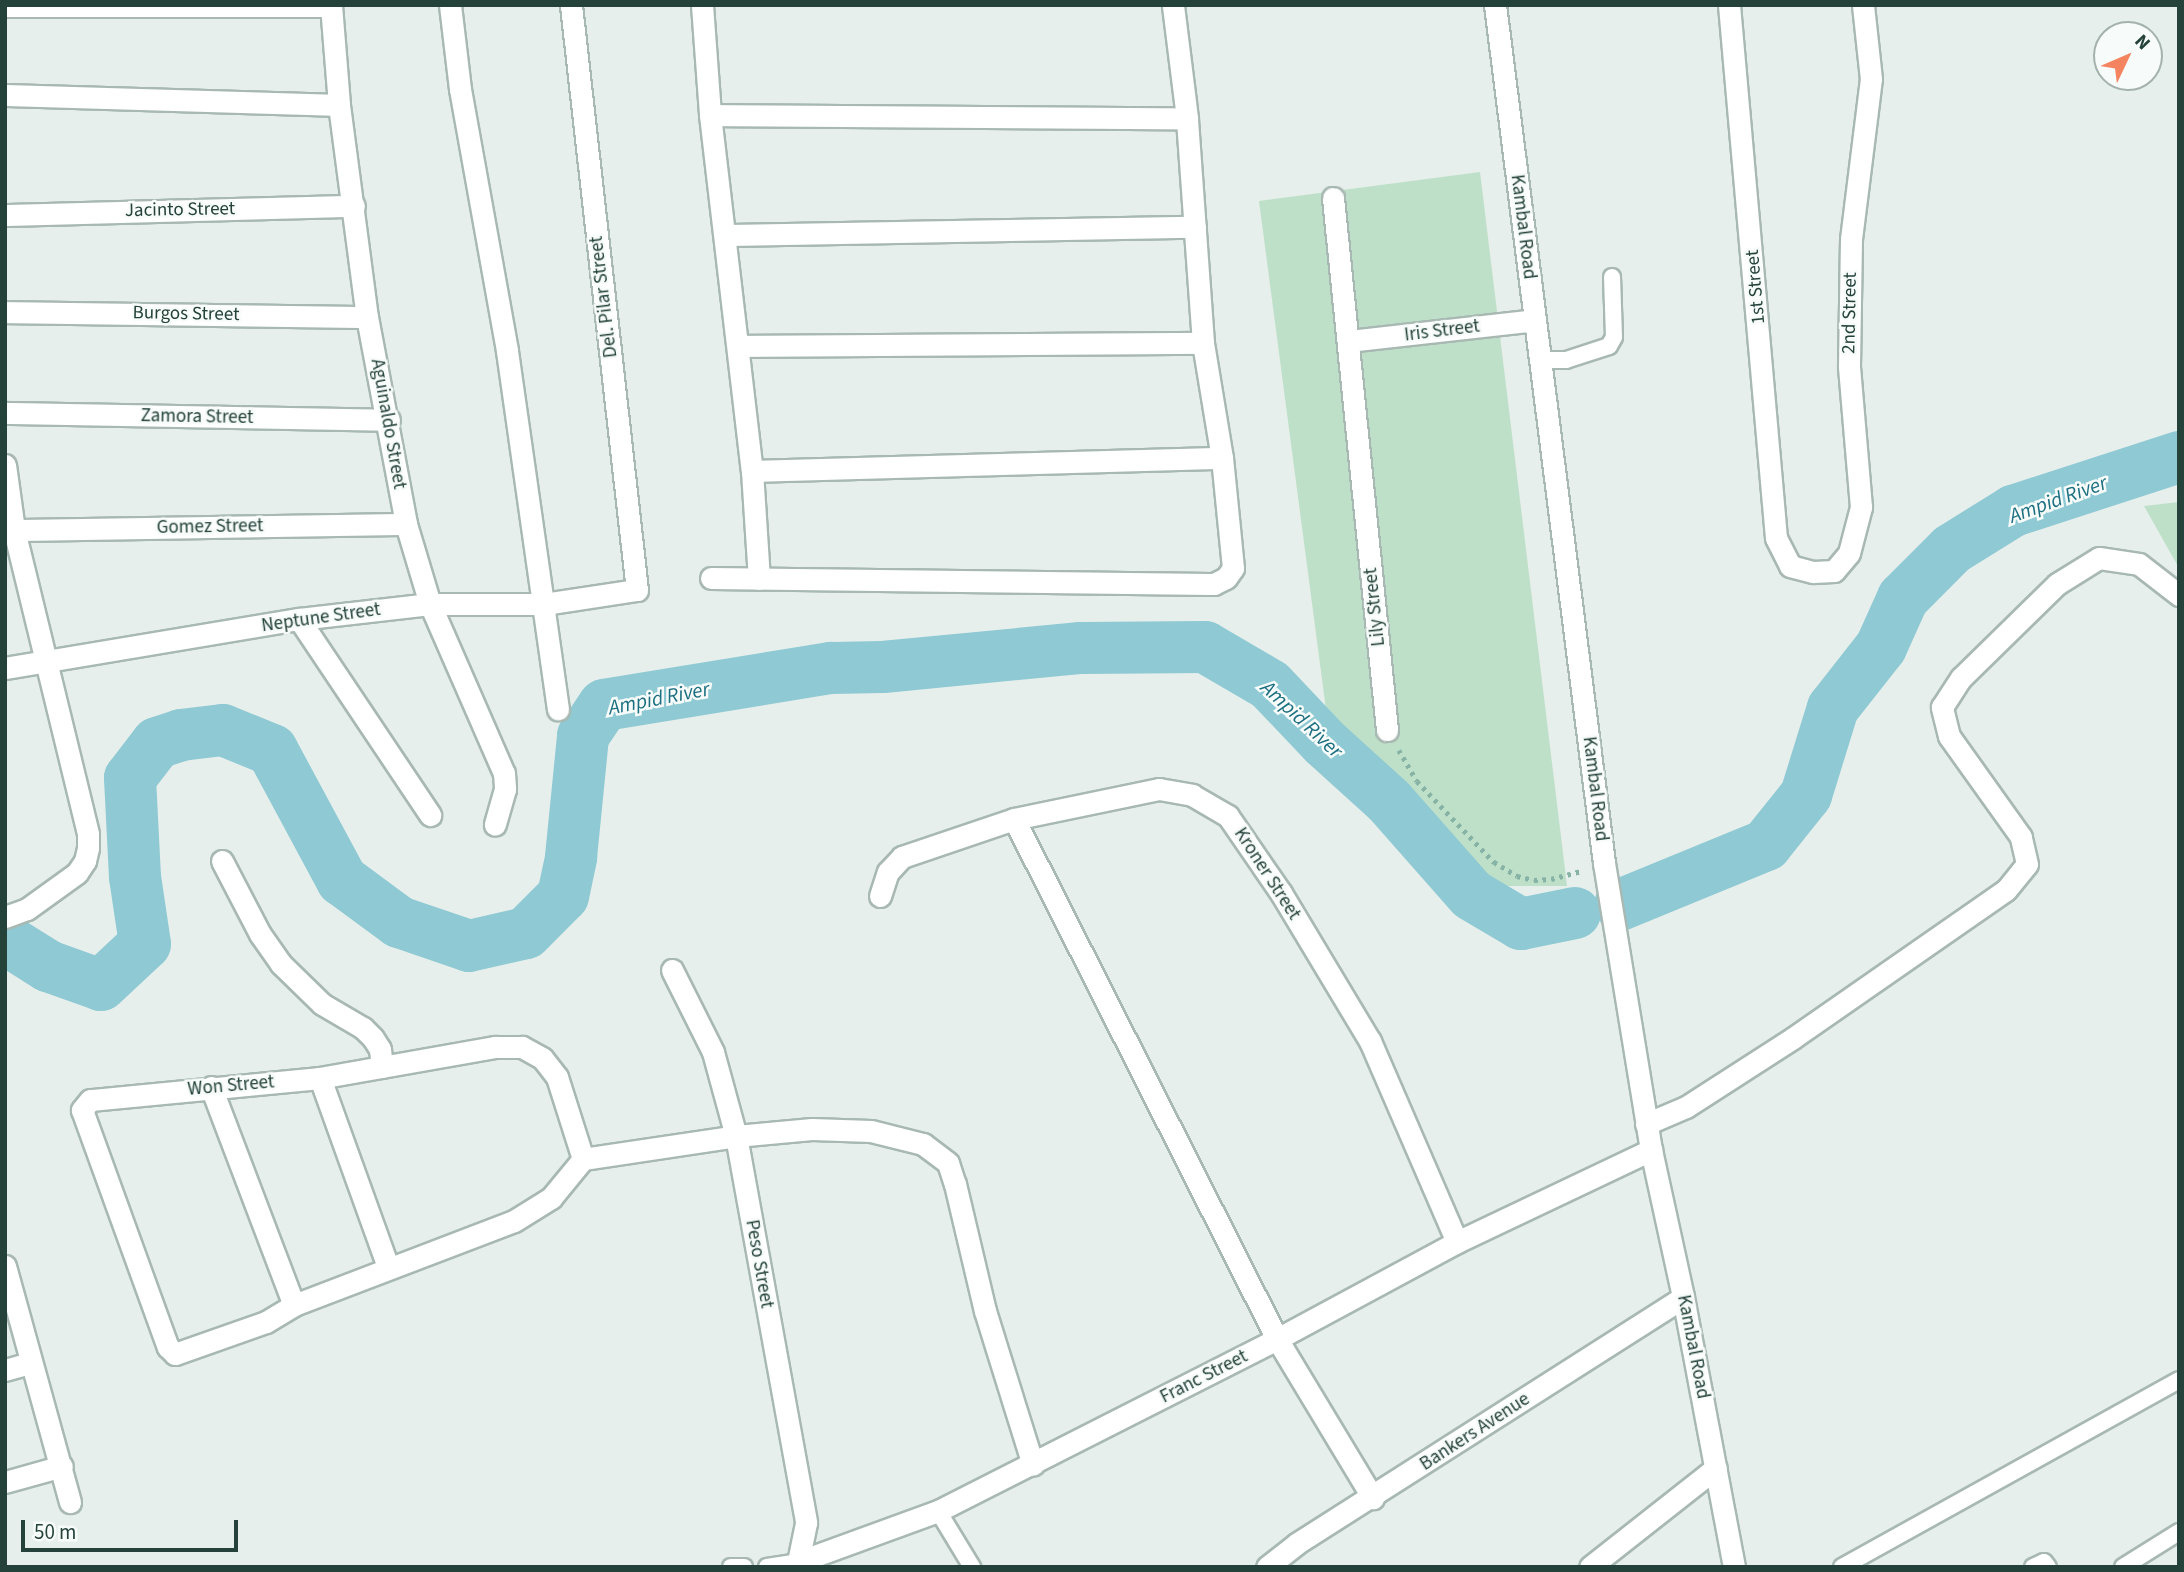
<!DOCTYPE html>
<style>
body{margin:0}
#map{position:relative;width:2184px;height:1572px;overflow:hidden;background:#e6efeb;font-family:"Source Sans 3",sans-serif}
div>[style]{position:absolute}
.green>*{inset:0;background:#bfe0c8}
.river>*{height:52px;margin:-26px;padding:0 26px;transform-origin:26px;border-radius:26px;background:#8ec9d4}
.path>*{height:4.5px;margin-top:-2.25px;transform-origin:0;background:repeating-linear-gradient(90deg,#86b3a5 0 3.5px,transparent 0 8.5px)}
.roads{filter:drop-shadow(2px 0 #a8b8b2) drop-shadow(-2px 0 #a8b8b2) drop-shadow(0 2px #a8b8b2) drop-shadow(0 -2px #a8b8b2)}
.service>*{height:16px;margin:-8px;padding:0 8px;transform-origin:8px;border-radius:8px;background:#fff}
.minor>*{height:21px;margin:-10.5px;padding:0 10.5px;transform-origin:10.5px;border-radius:10.5px;background:#fff}
.tertiary>*{height:21px;margin:-10.5px;padding:0 10.5px;transform-origin:10.5px;border-radius:10.5px;background:#fff}
.secondary>*{height:21px;margin:-10.5px;padding:0 10.5px;transform-origin:10.5px;border-radius:10.5px;background:#fff}
span{translate:-50% -50%;white-space:nowrap;text-align:center;line-height:1.15;-webkit-text-stroke:5px #f7fbf9;paint-order:stroke}
.street-label{font-size:19px;color:#24423a}
.water-label{font-size:21px;color:#1c6f80;font-style:italic}
.frame{position:absolute;inset:0;border:7px solid #24423a;pointer-events:none}
.north{position:absolute;left:2093px;top:21px;width:70px;height:70px;box-sizing:border-box;background:#f7fbf9;border:2px solid #a3b1ad;border-radius:50%;rotate:46deg;font-size:19px;font-weight:700;line-height:28px;text-align:center;color:#24423a}
.north::after{content:'';display:block;margin:auto;width:24px;height:32px;background:#f4845f;clip-path:polygon(50% 0,100% 100%,50% 72%,0 100%)}
.scale{position:absolute;left:21px;top:1520px;width:217px;height:32px;box-sizing:border-box;border:4px solid #24423a;border-top:0;padding-left:9px;font-size:21px;line-height:24px;white-space:nowrap;color:#24423a;-webkit-text-stroke:5px #f7fbf9;paint-order:stroke}
</style>
<div id="map">
<div class="green">
<div style="clip-path:polygon(1480px 172px,1567px 886px,1481px 886px,1327px 717px,1259px 201px)"></div>
<div style="clip-path:polygon(2179px 502px,2179px 568px,2144px 506px)"></div>
</div>
<div class="river">
<div style="left:1620px;top:905px;width:158px;rotate:-22.3deg"></div>
<div style="left:1766px;top:845px;width:64px;rotate:-51.3deg"></div>
<div style="left:1806px;top:795px;width:91px;rotate:-72.8deg"></div>
<div style="left:1833px;top:708px;width:78px;rotate:-51.8deg"></div>
<div style="left:1881px;top:647px;width:54px;rotate:-65.8deg"></div>
<div style="left:1903px;top:598px;width:69px;rotate:-45deg"></div>
<div style="left:1952px;top:549px;width:72px;rotate:-31.9deg"></div>
<div style="left:2013px;top:511px;width:175px;rotate:-18deg"></div>
<div style="left:5px;top:939px;width:51px;rotate:32.1deg"></div>
<div style="left:48px;top:966px;width:56px;rotate:19.7deg"></div>
<div style="left:101px;top:985px;width:60px;rotate:-43deg"></div>
<div style="left:145px;top:944px;width:68px;rotate:-98.5deg"></div>
<div style="left:135px;top:877px;width:99px;rotate:-92.9deg"></div>
<div style="left:130px;top:778px;width:44px;rotate:-52.4deg"></div>
<div style="left:157px;top:743px;width:25px;rotate:-18deg"></div>
<div style="left:181px;top:735px;width:42px;rotate:-6.8deg"></div>
<div style="left:223px;top:730px;width:53px;rotate:22.2deg"></div>
<div style="left:272px;top:750px;width:148px;rotate:61.7deg"></div>
<div style="left:342px;top:880px;width:71px;rotate:36.4deg"></div>
<div style="left:399px;top:922px;width:74px;rotate:18.9deg"></div>
<div style="left:469px;top:946px;width:58px;rotate:-12.8deg"></div>
<div style="left:526px;top:933px;width:52px;rotate:-45deg"></div>
<div style="left:563px;top:896px;width:40px;rotate:-78deg"></div>
<div style="left:571px;top:857px;width:122px;rotate:-84.3deg"></div>
<div style="left:583px;top:736px;width:37px;rotate:-56deg"></div>
<div style="left:604px;top:705px;width:230px;rotate:-9.3deg"></div>
<div style="left:831px;top:668px;width:52px;rotate:-1.1deg"></div>
<div style="left:883px;top:667px;width:199px;rotate:-5.5deg"></div>
<div style="left:1081px;top:648px;width:124px;rotate:-0.5deg"></div>
<div style="left:1205px;top:647px;width:75px;rotate:30.3deg"></div>
<div style="left:1270px;top:685px;width:80px;rotate:46.5deg"></div>
<div style="left:1325px;top:743px;width:86px;rotate:42.2deg"></div>
<div style="left:1389px;top:801px;width:125px;rotate:48.6deg"></div>
<div style="left:1472px;top:895px;width:57px;rotate:30.6deg"></div>
<div style="left:1521px;top:924px;width:55px;rotate:-11.5deg"></div>
</div>
<div class="path">
<div style="left:1399px;top:750px;width:36px;rotate:60deg"></div>
<div style="left:1417px;top:781px;width:112px;rotate:46.5deg"></div>
<div style="left:1494px;top:862px;width:27px;rotate:31deg"></div>
<div style="left:1517px;top:876px;width:17px;rotate:13deg"></div>
<div style="left:1534px;top:880px;width:17px;rotate:-3deg"></div>
<div style="left:1551px;top:879px;width:30px;rotate:-15deg"></div>
</div>
<div class="roads">
<div class="service">
<div style="left:1540px;top:360px;width:26px"></div>
<div style="left:1566px;top:360px;width:45px;rotate:-18deg"></div>
<div style="left:1609px;top:346px;width:10px;rotate:-61deg"></div>
<div style="left:1614px;top:337px;width:60px;rotate:-91.9deg"></div>
<div style="left:938px;top:1511px;width:66px;rotate:58.7deg"></div>
<div style="left:731px;top:1567px;width:13px"></div>
<div style="left:767px;top:1567px;width:31px;rotate:-9deg"></div>
<div style="left:1842px;top:1567px;width:385px;rotate:-29deg"></div>
<div style="left:2033px;top:1567px;width:12px;rotate:-24deg"></div>
<div style="left:2044px;top:1562px;width:6px;rotate:51deg"></div>
<div style="left:2123px;top:1567px;width:66px;rotate:-32deg"></div>
</div>
<div class="minor">
<div style="left:331px;top:5px;width:100px;rotate:85.4deg"></div>
<div style="left:339px;top:105px;width:214px;rotate:82.5deg"></div>
<div style="left:367px;top:317px;width:211px;rotate:79.3deg"></div>
<div style="left:406px;top:524px;width:84px;rotate:73.3deg"></div>
<div style="left:430px;top:604px;width:184px;rotate:66.4deg"></div>
<div style="left:504px;top:773px;width:16px;rotate:86deg"></div>
<div style="left:505px;top:789px;width:37px;rotate:106deg"></div>
<div style="left:450px;top:5px;width:85px;rotate:83.2deg"></div>
<div style="left:460px;top:89px;width:266px;rotate:79.8deg"></div>
<div style="left:507px;top:351px;width:362px;rotate:81.9deg"></div>
<div style="left:702px;top:5px;width:110px;rotate:85.8deg"></div>
<div style="left:710px;top:115px;width:358px;rotate:83.3deg"></div>
<div style="left:752px;top:471px;width:108px;rotate:86.3deg"></div>
<div style="left:1729px;top:5px;width:535px;rotate:84.96deg"></div>
<div style="left:1776px;top:538px;width:31px;rotate:63deg"></div>
<div style="left:1790px;top:566px;width:24px;rotate:15deg"></div>
<div style="left:1813px;top:572px;width:21px;rotate:-3deg"></div>
<div style="left:1834px;top:571px;width:23px;rotate:-50deg"></div>
<div style="left:1849px;top:553px;width:48px;rotate:-75.4deg"></div>
<div style="left:1861px;top:507px;width:142px;rotate:-94.9deg"></div>
<div style="left:1849px;top:366px;width:127px;rotate:-89.1deg"></div>
<div style="left:1851px;top:239px;width:161px;rotate:-82.9deg"></div>
<div style="left:1871px;top:79px;width:74px;rotate:-96.2deg"></div>
<div style="left:5px;top:6px;width:326px"></div>
<div style="left:5px;top:95px;width:334px;rotate:1.7deg"></div>
<div style="left:710px;top:115px;width:477px;rotate:0.4deg"></div>
<div style="left:1333px;top:198px;width:535px;rotate:84.2deg"></div>
<div style="left:5px;top:215px;width:349px;rotate:-1.5deg"></div>
<div style="left:725px;top:235px;width:470px;rotate:-1deg"></div>
<div style="left:5px;top:312px;width:362px;rotate:0.8deg"></div>
<div style="left:1349px;top:341px;width:187px;rotate:-6.4deg"></div>
<div style="left:739px;top:346px;width:464px;rotate:-0.4deg"></div>
<div style="left:5px;top:413px;width:384px;rotate:1deg"></div>
<div style="left:5px;top:465px;width:66px;rotate:82.1deg"></div>
<div style="left:14px;top:530px;width:313px;rotate:76.3deg"></div>
<div style="left:88px;top:834px;width:14px;rotate:90deg"></div>
<div style="left:88px;top:848px;width:13px;rotate:103deg"></div>
<div style="left:85px;top:861px;width:14px;rotate:124deg"></div>
<div style="left:77px;top:873px;width:62px;rotate:144.2deg"></div>
<div style="left:27px;top:909px;width:23px;rotate:160deg"></div>
<div style="left:752px;top:471px;width:470px;rotate:-1.6deg"></div>
<div style="left:14px;top:530px;width:392px;rotate:-0.9deg"></div>
<div style="left:711px;top:578px;width:503px;rotate:0.68deg"></div>
<div style="left:1214px;top:584px;width:13px;rotate:-27deg"></div>
<div style="left:1226px;top:578px;width:12px;rotate:-55deg"></div>
<div style="left:1233px;top:568px;width:111px;rotate:-95.7deg"></div>
<div style="left:1222px;top:458px;width:117px;rotate:-99.4deg"></div>
<div style="left:1203px;top:343px;width:226px;rotate:-94.1deg"></div>
<div style="left:1187px;top:118px;width:114px;rotate:-97.1deg"></div>
<div style="left:299px;top:619px;width:236px;rotate:56.2deg"></div>
<div style="left:5px;top:668px;width:298px;rotate:-9.5deg"></div>
<div style="left:299px;top:619px;width:132px;rotate:-6.5deg"></div>
<div style="left:430px;top:604px;width:114px"></div>
<div style="left:544px;top:604px;width:94px;rotate:-8.6deg"></div>
<div style="left:637px;top:590px;width:589px;rotate:-96.44deg"></div>
<div style="left:1014px;top:819px;width:583px;rotate:63.17deg"></div>
<div style="left:1277px;top:1339px;width:186px;rotate:58.9deg"></div>
<div style="left:222px;top:861px;width:82px;rotate:62.5deg"></div>
<div style="left:260px;top:934px;width:37px;rotate:55deg"></div>
<div style="left:281px;top:964px;width:57px;rotate:44.3deg"></div>
<div style="left:322px;top:1004px;width:48px;rotate:30.3deg"></div>
<div style="left:363px;top:1028px;width:14px;rotate:45deg"></div>
<div style="left:373px;top:1038px;width:13px;rotate:58deg"></div>
<div style="left:380px;top:1049px;width:18px;rotate:84deg"></div>
<div style="left:880px;top:896px;width:25px;rotate:-72deg"></div>
<div style="left:888px;top:872px;width:21px;rotate:-47deg"></div>
<div style="left:902px;top:857px;width:118px;rotate:-18.7deg"></div>
<div style="left:1014px;top:819px;width:148px;rotate:-11.7deg"></div>
<div style="left:1159px;top:789px;width:34px;rotate:10deg"></div>
<div style="left:1192px;top:795px;width:42px;rotate:30.3deg"></div>
<div style="left:1228px;top:816px;width:93px;rotate:55.5deg"></div>
<div style="left:1281px;top:893px;width:173px;rotate:59deg"></div>
<div style="left:1370px;top:1041px;width:219px;rotate:66.6deg"></div>
<div style="left:672px;top:970px;width:92px;rotate:63.4deg"></div>
<div style="left:713px;top:1052px;width:87px;rotate:74.7deg"></div>
<div style="left:736px;top:1136px;width:393px;rotate:79.7deg"></div>
<div style="left:806px;top:1523px;width:45px;rotate:101.6deg"></div>
<div style="left:320px;top:1078px;width:201px;rotate:70.2deg"></div>
<div style="left:211px;top:1087px;width:233px;rotate:69.2deg"></div>
<div style="left:1646px;top:1124px;width:43px;rotate:-23deg"></div>
<div style="left:1686px;top:1107px;width:127px;rotate:-32.8deg"></div>
<div style="left:1793px;top:1038px;width:259px;rotate:-34.8deg"></div>
<div style="left:2006px;top:890px;width:33px;rotate:-51deg"></div>
<div style="left:2027px;top:864px;width:28px;rotate:-103deg"></div>
<div style="left:2021px;top:837px;width:124px;rotate:-125.5deg"></div>
<div style="left:1949px;top:736px;width:30px;rotate:-104deg"></div>
<div style="left:1942px;top:707px;width:35px;rotate:-57deg"></div>
<div style="left:1961px;top:678px;width:134px;rotate:-44.4deg"></div>
<div style="left:2057px;top:584px;width:49px;rotate:-31.8deg"></div>
<div style="left:2099px;top:558px;width:40px;rotate:8.5deg"></div>
<div style="left:2139px;top:564px;width:51px;rotate:37.8deg"></div>
<div style="left:583px;top:1159px;width:86px;rotate:-107.6deg"></div>
<div style="left:557px;top:1077px;width:24px;rotate:-128deg"></div>
<div style="left:542px;top:1058px;width:23px;rotate:-151deg"></div>
<div style="left:522px;top:1047px;width:27px;rotate:180deg"></div>
<div style="left:495px;top:1047px;width:178px;rotate:170deg"></div>
<div style="left:320px;top:1078px;width:231px;rotate:174.5deg"></div>
<div style="left:90px;top:1100px;width:13px;rotate:129deg"></div>
<div style="left:82px;top:1110px;width:252px;rotate:70.1deg"></div>
<div style="left:168px;top:1347px;width:10px;rotate:45deg"></div>
<div style="left:175px;top:1354px;width:96px;rotate:-19.4deg"></div>
<div style="left:266px;top:1322px;width:33px;rotate:-31deg"></div>
<div style="left:294px;top:1305px;width:235px;rotate:-20.9deg"></div>
<div style="left:514px;top:1221px;width:44px;rotate:-31.9deg"></div>
<div style="left:551px;top:1198px;width:50px;rotate:-50.6deg"></div>
<div style="left:583px;top:1159px;width:155px;rotate:-8.5deg"></div>
<div style="left:736px;top:1136px;width:76px;rotate:-5.3deg"></div>
<div style="left:812px;top:1129px;width:59px;rotate:1.9deg"></div>
<div style="left:871px;top:1131px;width:54px;rotate:14deg"></div>
<div style="left:923px;top:1144px;width:31px;rotate:37deg"></div>
<div style="left:948px;top:1163px;width:22px;rotate:72deg"></div>
<div style="left:955px;top:1184px;width:130px;rotate:76.7deg"></div>
<div style="left:985px;top:1311px;width:161px;rotate:72.7deg"></div>
<div style="left:5px;top:1266px;width:245px;rotate:74.6deg"></div>
<div style="left:5px;top:1370px;width:26px;rotate:-16deg"></div>
<div style="left:5px;top:1482px;width:59px;rotate:-15.7deg"></div>
<div style="left:798px;top:1562px;width:149px;rotate:-20deg"></div>
<div style="left:938px;top:1511px;width:380px;rotate:-26.9deg"></div>
<div style="left:1277px;top:1339px;width:204px;rotate:-28.3deg"></div>
<div style="left:1457px;top:1242px;width:215px;rotate:-25.4deg"></div>
<div style="left:1590px;top:1567px;width:160px;rotate:-38.2deg"></div>
</div>
<div class="tertiary">
<div style="left:1267px;top:1567px;width:37px;rotate:-38deg"></div>
<div style="left:1296px;top:1544px;width:459px;rotate:-32.5deg"></div>
</div>
<div class="secondary">
<div style="left:1495px;top:5px;width:865px;rotate:82.76deg"></div>
<div style="left:1604px;top:863px;width:291px;rotate:80.7deg"></div>
<div style="left:1651px;top:1150px;width:150px;rotate:77.7deg"></div>
<div style="left:1683px;top:1297px;width:275px;rotate:79.3deg"></div>
</div>
</div>
<div class="street-label">
<span style="left:180px;top:210px;rotate:-1deg">Jacinto Street</span>
<span style="left:1523px;top:227px;rotate:83deg">Kambal Road</span>
<span style="left:1756px;top:287px;rotate:-95deg">1st Street</span>
<span style="left:604px;top:297px;rotate:-97deg">Del. Pilar Street</span>
<span style="left:1850px;top:313px;rotate:-89deg">2nd Street</span>
<span style="left:186px;top:314px;rotate:1deg">Burgos Street</span>
<span style="left:1442px;top:331px;rotate:-7deg">Iris Street</span>
<span style="left:197px;top:417px;rotate:1deg">Zamora Street</span>
<span style="left:388px;top:424px;rotate:80deg">Aguinaldo Street</span>
<span style="left:210px;top:527px;rotate:-1deg">Gomez Street</span>
<span style="left:1375px;top:607px;rotate:-96deg">Lily Street</span>
<span style="left:321px;top:618px;rotate:-8deg">Neptune Street</span>
<span style="left:1595px;top:789px;rotate:83deg">Kambal Road</span>
<span style="left:1267px;top:874px;rotate:57deg">Kroner Street</span>
<span style="left:231px;top:1086px;rotate:-5deg">Won Street</span>
<span style="left:759px;top:1264px;rotate:80deg">Peso Street</span>
<span style="left:1693px;top:1347px;rotate:79deg">Kambal Road</span>
<span style="left:1204px;top:1377px;rotate:-27deg">Franc Street</span>
<span style="left:1475px;top:1432px;rotate:-33deg">Bankers Avenue</span>
</div>
<div class="water-label">
<span style="left:2058px;top:499px;rotate:-20deg">Ampid River</span>
<span style="left:659px;top:698px;rotate:-11deg">Ampid River</span>
<span style="left:1302px;top:719px;rotate:43deg">Ampid River</span>
</div>
<div class="frame"></div>
<div class="north">N</div>
<div class="scale">50 m</div>
</div>
